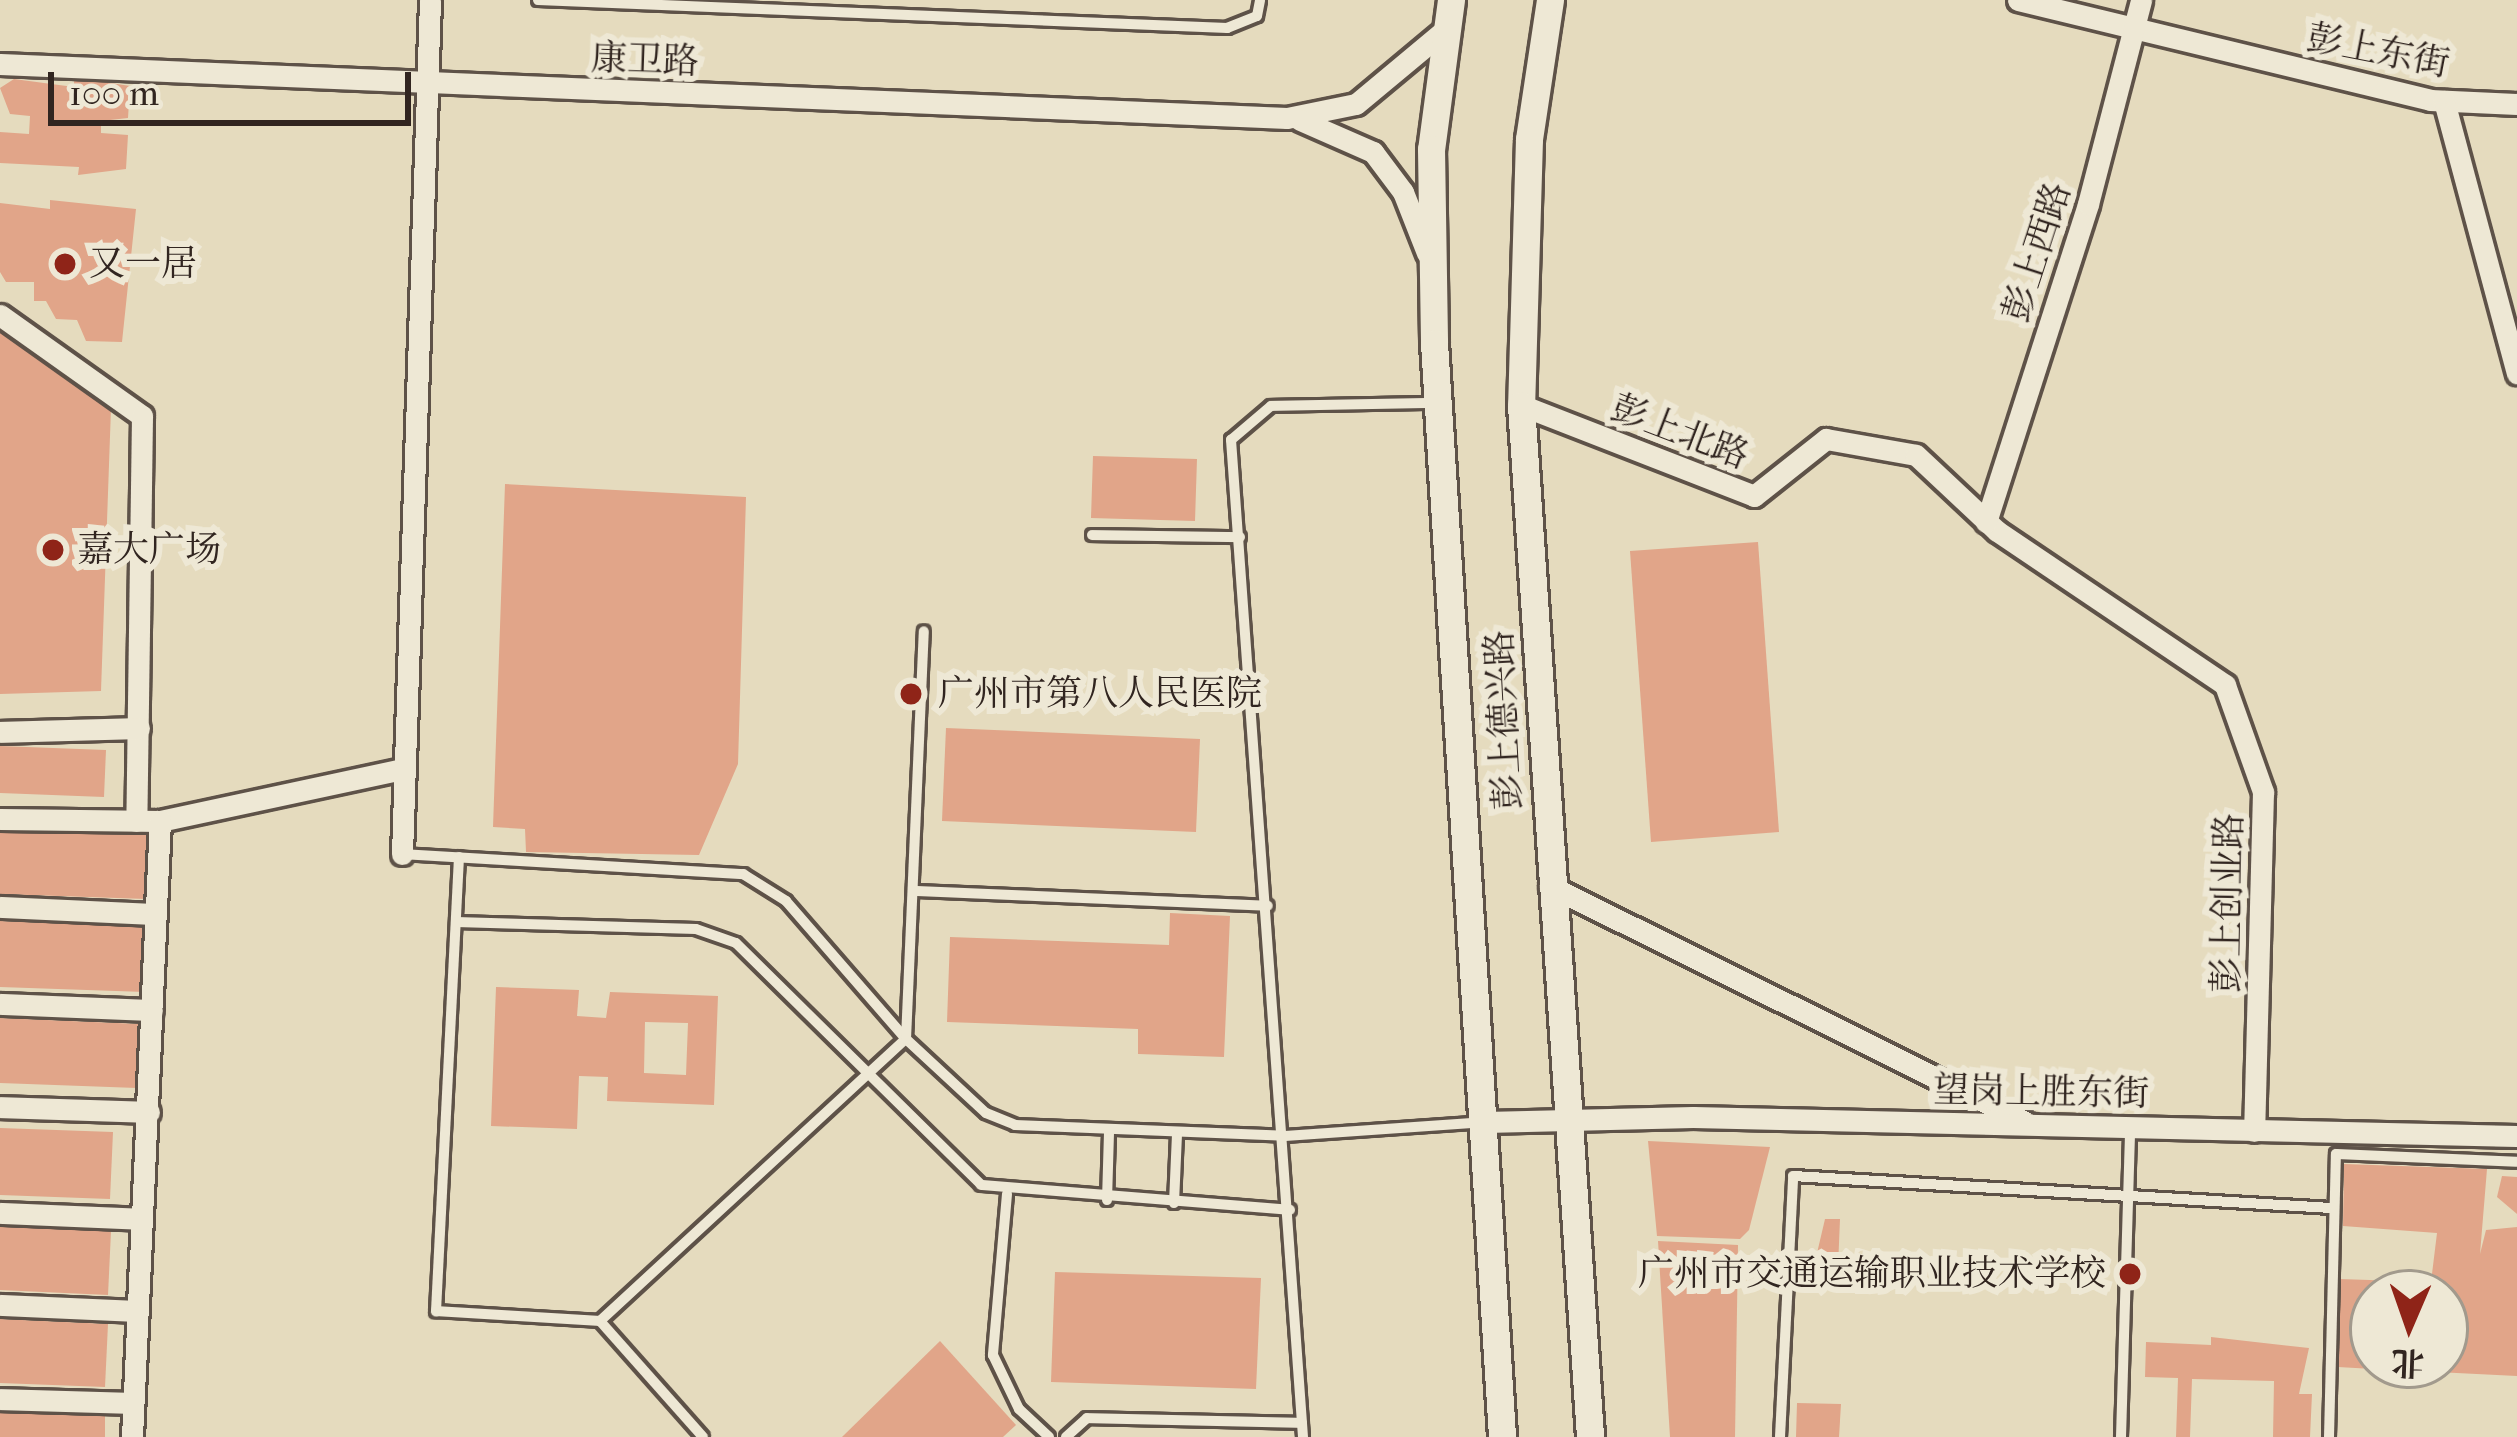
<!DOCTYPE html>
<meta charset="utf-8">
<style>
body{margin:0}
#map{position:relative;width:2517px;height:1437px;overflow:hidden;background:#e5dbbe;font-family:"IM FELL French Canon","Noto Serif SC",serif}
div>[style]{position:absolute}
.building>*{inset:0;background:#e1a589}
.roads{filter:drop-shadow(3px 0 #5e5248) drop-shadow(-3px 0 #5e5248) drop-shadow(0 3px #5e5248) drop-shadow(0 -3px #5e5248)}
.service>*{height:10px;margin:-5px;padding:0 5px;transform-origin:5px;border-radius:5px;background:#eee8d5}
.minor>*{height:21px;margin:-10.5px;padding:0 10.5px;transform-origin:10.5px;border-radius:10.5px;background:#eee8d5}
.tertiary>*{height:27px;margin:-13.5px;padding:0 13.5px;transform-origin:13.5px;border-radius:13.5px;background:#eee8d5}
.dots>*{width:33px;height:33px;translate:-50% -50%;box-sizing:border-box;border:6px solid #eee8d5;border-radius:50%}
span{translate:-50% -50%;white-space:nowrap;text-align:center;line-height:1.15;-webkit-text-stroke:12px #eee8d5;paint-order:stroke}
.street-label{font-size:36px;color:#312520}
.poi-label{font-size:36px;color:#312520}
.left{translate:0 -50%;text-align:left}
.right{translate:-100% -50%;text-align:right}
.north{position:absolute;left:2349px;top:1269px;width:120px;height:120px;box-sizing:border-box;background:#eee8d5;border:3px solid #a29a8d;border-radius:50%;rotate:182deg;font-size:33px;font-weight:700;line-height:48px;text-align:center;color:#312520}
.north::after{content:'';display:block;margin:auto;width:42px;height:54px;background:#8f2418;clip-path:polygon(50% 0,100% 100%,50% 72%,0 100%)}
.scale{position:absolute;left:48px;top:72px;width:363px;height:54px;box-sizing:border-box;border:6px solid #312520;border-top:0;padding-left:15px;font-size:36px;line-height:42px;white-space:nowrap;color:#312520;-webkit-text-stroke:9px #eee8d5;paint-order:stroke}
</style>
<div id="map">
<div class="building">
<div style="clip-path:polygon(74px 77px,130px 86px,128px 118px,101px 121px,101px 133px,128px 135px,126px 169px,78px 175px,79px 167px,0 163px,0 132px,29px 134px,30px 116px,10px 114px,0 88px,14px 79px,74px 87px)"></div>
<div style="clip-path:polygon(50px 200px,136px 209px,122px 342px,86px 341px,77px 320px,56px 319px,46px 301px,34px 301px,34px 282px,6px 282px,0 272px,0 203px,50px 209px)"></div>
<div style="clip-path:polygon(0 329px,111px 408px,101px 691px,0 694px)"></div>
<div style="clip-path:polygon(1093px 456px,1197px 459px,1195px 521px,1091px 518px)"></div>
<div style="clip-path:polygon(505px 484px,746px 497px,738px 764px,699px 855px,526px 852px,525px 829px,493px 827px)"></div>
<div style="clip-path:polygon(1758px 542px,1779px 832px,1651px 842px,1630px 551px)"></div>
<div style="clip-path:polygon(946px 728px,1200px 739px,1196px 832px,942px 821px)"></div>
<div style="clip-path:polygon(0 746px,106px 750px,104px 797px,0 793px)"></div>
<div style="clip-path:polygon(0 828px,148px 833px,146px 899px,0 894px)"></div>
<div style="clip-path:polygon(1170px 913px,1230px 916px,1224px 1057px,1138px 1054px,1138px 1029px,947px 1022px,950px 937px,1169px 945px)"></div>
<div style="clip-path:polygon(0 921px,147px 927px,145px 992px,0 987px)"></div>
<div style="clip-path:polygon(evenodd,496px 987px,579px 990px,577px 1016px,606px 1018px,610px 992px,718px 996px,714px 1105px,607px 1101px,608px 1077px,579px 1076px,577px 1129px,491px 1126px,496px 987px,645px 1022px,688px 1023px,686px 1075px,644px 1073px,645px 1022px)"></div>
<div style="clip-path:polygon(0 1018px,140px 1024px,137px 1088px,0 1083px)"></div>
<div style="clip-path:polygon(0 1128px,113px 1132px,110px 1199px,0 1195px)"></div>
<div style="clip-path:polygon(1648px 1141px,1770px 1147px,1749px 1230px,1740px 1239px,1657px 1236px)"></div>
<div style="clip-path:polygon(2344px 1164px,2487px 1169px,2480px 1254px,2486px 1230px,2517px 1227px,2517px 1376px,2376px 1369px,2445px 1365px,2445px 1293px,2373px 1293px,2373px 1369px,2338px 1367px,2339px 1279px,2431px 1282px,2437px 1233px,2343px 1226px)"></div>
<div style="clip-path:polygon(2502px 1176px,2517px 1177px,2517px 1214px,2497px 1197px)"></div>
<div style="clip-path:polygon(1825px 1219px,1840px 1219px,1838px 1267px,1814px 1266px)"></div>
<div style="clip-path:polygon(0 1225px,111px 1231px,108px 1295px,0 1290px)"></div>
<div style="clip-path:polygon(1658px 1241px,1738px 1245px,1735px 1437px,1670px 1437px)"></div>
<div style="clip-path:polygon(1055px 1272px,1261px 1278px,1256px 1389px,1051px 1382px)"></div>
<div style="clip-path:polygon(0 1319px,108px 1324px,105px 1387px,0 1383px)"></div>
<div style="clip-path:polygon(2211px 1337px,2309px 1348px,2299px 1394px,2312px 1394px,2310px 1437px,2273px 1437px,2274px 1381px,2192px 1379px,2190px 1437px,2176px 1437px,2178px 1378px,2145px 1377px,2146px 1342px,2211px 1345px)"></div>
<div style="clip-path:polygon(940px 1341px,1016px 1425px,1003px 1437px,842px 1437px)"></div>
<div style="clip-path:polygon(1797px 1403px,1841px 1404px,1839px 1437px,1796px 1437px)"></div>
<div style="clip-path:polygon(0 1412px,105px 1415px,105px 1437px,0 1437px)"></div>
</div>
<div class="roads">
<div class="service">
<div style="left:538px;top:0;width:690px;rotate:2.33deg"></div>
<div style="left:1227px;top:28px;width:32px;rotate:-22deg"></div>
<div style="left:1257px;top:16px;width:16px;rotate:-79deg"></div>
<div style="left:1092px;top:535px;width:148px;rotate:0.8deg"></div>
<div style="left:402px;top:854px;width:342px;rotate:3.4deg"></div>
<div style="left:743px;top:874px;width:51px;rotate:32.1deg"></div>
<div style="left:786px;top:901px;width:183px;rotate:49deg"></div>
<div style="left:906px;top:1039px;width:109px;rotate:42.8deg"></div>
<div style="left:986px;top:1113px;width:31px;rotate:22deg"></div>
<div style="left:1015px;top:1125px;width:270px;rotate:2.3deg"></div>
<div style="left:1285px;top:1136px;width:198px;rotate:-4deg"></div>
<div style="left:459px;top:857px;width:455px;rotate:92.9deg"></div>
<div style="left:436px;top:1311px;width:164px;rotate:3.5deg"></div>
<div style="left:600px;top:1321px;width:155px;rotate:48.4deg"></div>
<div style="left:916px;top:891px;width:352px;rotate:2.4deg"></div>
<div style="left:456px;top:922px;width:240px;rotate:1.7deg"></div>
<div style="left:696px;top:929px;width:42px;rotate:19.3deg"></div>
<div style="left:736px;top:943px;width:344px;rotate:44.6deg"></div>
<div style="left:981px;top:1185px;width:310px;rotate:4.6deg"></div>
<div style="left:1007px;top:1194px;width:162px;rotate:95deg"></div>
<div style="left:993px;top:1355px;width:60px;rotate:64.3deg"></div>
<div style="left:1019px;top:1409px;width:41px;rotate:43deg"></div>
<div style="left:1107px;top:1200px;width:69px;rotate:-88.3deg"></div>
<div style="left:1174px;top:1203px;width:69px;rotate:-87.5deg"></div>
<div style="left:600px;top:1321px;width:416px;rotate:-42.7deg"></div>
<div style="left:906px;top:1039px;width:408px;rotate:-87.5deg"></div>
<div style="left:1066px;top:1437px;width:28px;rotate:-42deg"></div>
<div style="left:1087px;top:1418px;width:215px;rotate:1.3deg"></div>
<div style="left:1303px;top:1437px;width:1000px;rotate:-94.13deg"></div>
<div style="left:1231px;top:440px;width:52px;rotate:-40.4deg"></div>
<div style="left:1271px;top:406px;width:163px;rotate:-1.1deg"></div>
<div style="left:1780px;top:1437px;width:261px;rotate:-87.1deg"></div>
<div style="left:1793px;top:1176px;width:539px;rotate:3.4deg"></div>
<div style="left:2121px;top:1437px;width:309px;rotate:-88.3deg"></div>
<div style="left:2329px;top:1437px;width:283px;rotate:-88.6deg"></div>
<div style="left:2336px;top:1154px;width:181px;rotate:2.5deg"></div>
</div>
<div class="minor">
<div style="left:2018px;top:0;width:424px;rotate:13.6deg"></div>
<div style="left:2430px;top:100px;width:87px;rotate:2.6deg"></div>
<div style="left:0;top:64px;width:1288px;rotate:2.4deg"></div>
<div style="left:1287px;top:118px;width:70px;rotate:-11.5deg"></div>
<div style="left:1356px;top:104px;width:117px;rotate:-39.8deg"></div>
<div style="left:2444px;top:101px;width:282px;rotate:75deg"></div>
<div style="left:1300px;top:120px;width:80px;rotate:23.7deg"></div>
<div style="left:1373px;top:152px;width:50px;rotate:53.1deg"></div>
<div style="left:1403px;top:192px;width:66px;rotate:68.5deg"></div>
<div style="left:0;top:315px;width:174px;rotate:35.4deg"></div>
<div style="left:142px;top:416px;width:405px;rotate:90.8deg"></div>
<div style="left:1521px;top:405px;width:250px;rotate:21.3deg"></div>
<div style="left:1754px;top:496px;width:92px;rotate:-38.4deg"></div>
<div style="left:1826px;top:439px;width:91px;rotate:10.1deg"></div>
<div style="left:1916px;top:455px;width:111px;rotate:43.2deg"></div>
<div style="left:1997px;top:531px;width:275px;rotate:34deg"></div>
<div style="left:2225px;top:685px;width:114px;rotate:70.4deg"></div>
<div style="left:2263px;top:792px;width:339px;rotate:91.5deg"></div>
<div style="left:1986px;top:522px;width:334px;rotate:-72.2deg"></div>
<div style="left:2088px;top:204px;width:211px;rotate:-75.4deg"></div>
<div style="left:0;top:732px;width:139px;rotate:-1.6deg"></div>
<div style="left:0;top:819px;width:160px;rotate:0.7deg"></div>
<div style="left:160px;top:821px;width:248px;rotate:-12.1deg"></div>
<div style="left:402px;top:854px;width:854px;rotate:-88.12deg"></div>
<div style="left:1550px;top:886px;width:530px;rotate:26.42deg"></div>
<div style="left:0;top:907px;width:154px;rotate:2.6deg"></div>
<div style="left:0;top:1004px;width:152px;rotate:2.3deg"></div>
<div style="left:0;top:1107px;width:149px;rotate:1.9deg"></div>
<div style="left:1485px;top:1122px;width:208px;rotate:-1.4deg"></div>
<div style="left:1693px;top:1117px;width:824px;rotate:1.32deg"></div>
<div style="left:0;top:1213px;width:141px;rotate:2.4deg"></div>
<div style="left:0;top:1305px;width:138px;rotate:2.5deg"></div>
<div style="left:0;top:1399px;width:132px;rotate:1.7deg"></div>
<div style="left:132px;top:1437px;width:617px;rotate:-87.4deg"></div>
</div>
<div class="tertiary">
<div style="left:1451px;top:0;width:150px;rotate:97.6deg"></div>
<div style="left:1431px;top:149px;width:194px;rotate:89.1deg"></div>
<div style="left:1434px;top:343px;width:1096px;rotate:86.44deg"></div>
<div style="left:1550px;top:0;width:141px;rotate:98.6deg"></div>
<div style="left:1529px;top:139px;width:266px;rotate:91.7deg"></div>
<div style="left:1521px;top:405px;width:1034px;rotate:86.17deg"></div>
</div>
</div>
<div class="dots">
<div style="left:65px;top:264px;background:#8f2418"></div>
<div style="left:53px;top:550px;background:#8f2418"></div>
<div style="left:911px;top:694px;background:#8f2418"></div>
<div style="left:2130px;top:1274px;background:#8f2418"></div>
</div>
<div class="street-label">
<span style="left:2378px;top:51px;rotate:11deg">彭上东街</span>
<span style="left:645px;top:60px;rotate:2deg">康卫路</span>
<span style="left:2037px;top:252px;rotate:-72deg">彭上西路</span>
<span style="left:1680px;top:432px;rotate:21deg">彭上北路</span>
<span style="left:1504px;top:720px;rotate:-93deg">彭上德兴路</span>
<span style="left:2228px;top:903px;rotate:-89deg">彭上创业路</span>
<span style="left:2041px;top:1092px;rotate:1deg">望岗上胜东街</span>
</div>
<div class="poi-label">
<span class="left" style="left:89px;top:264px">又一居</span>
<span class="left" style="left:77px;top:550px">嘉大广场</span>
<span class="left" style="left:938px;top:694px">广州市第八人民医院</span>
<span class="right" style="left:2106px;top:1274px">广州市交通运输职业技术学校</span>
</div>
<div class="north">北</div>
<div class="scale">100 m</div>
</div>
